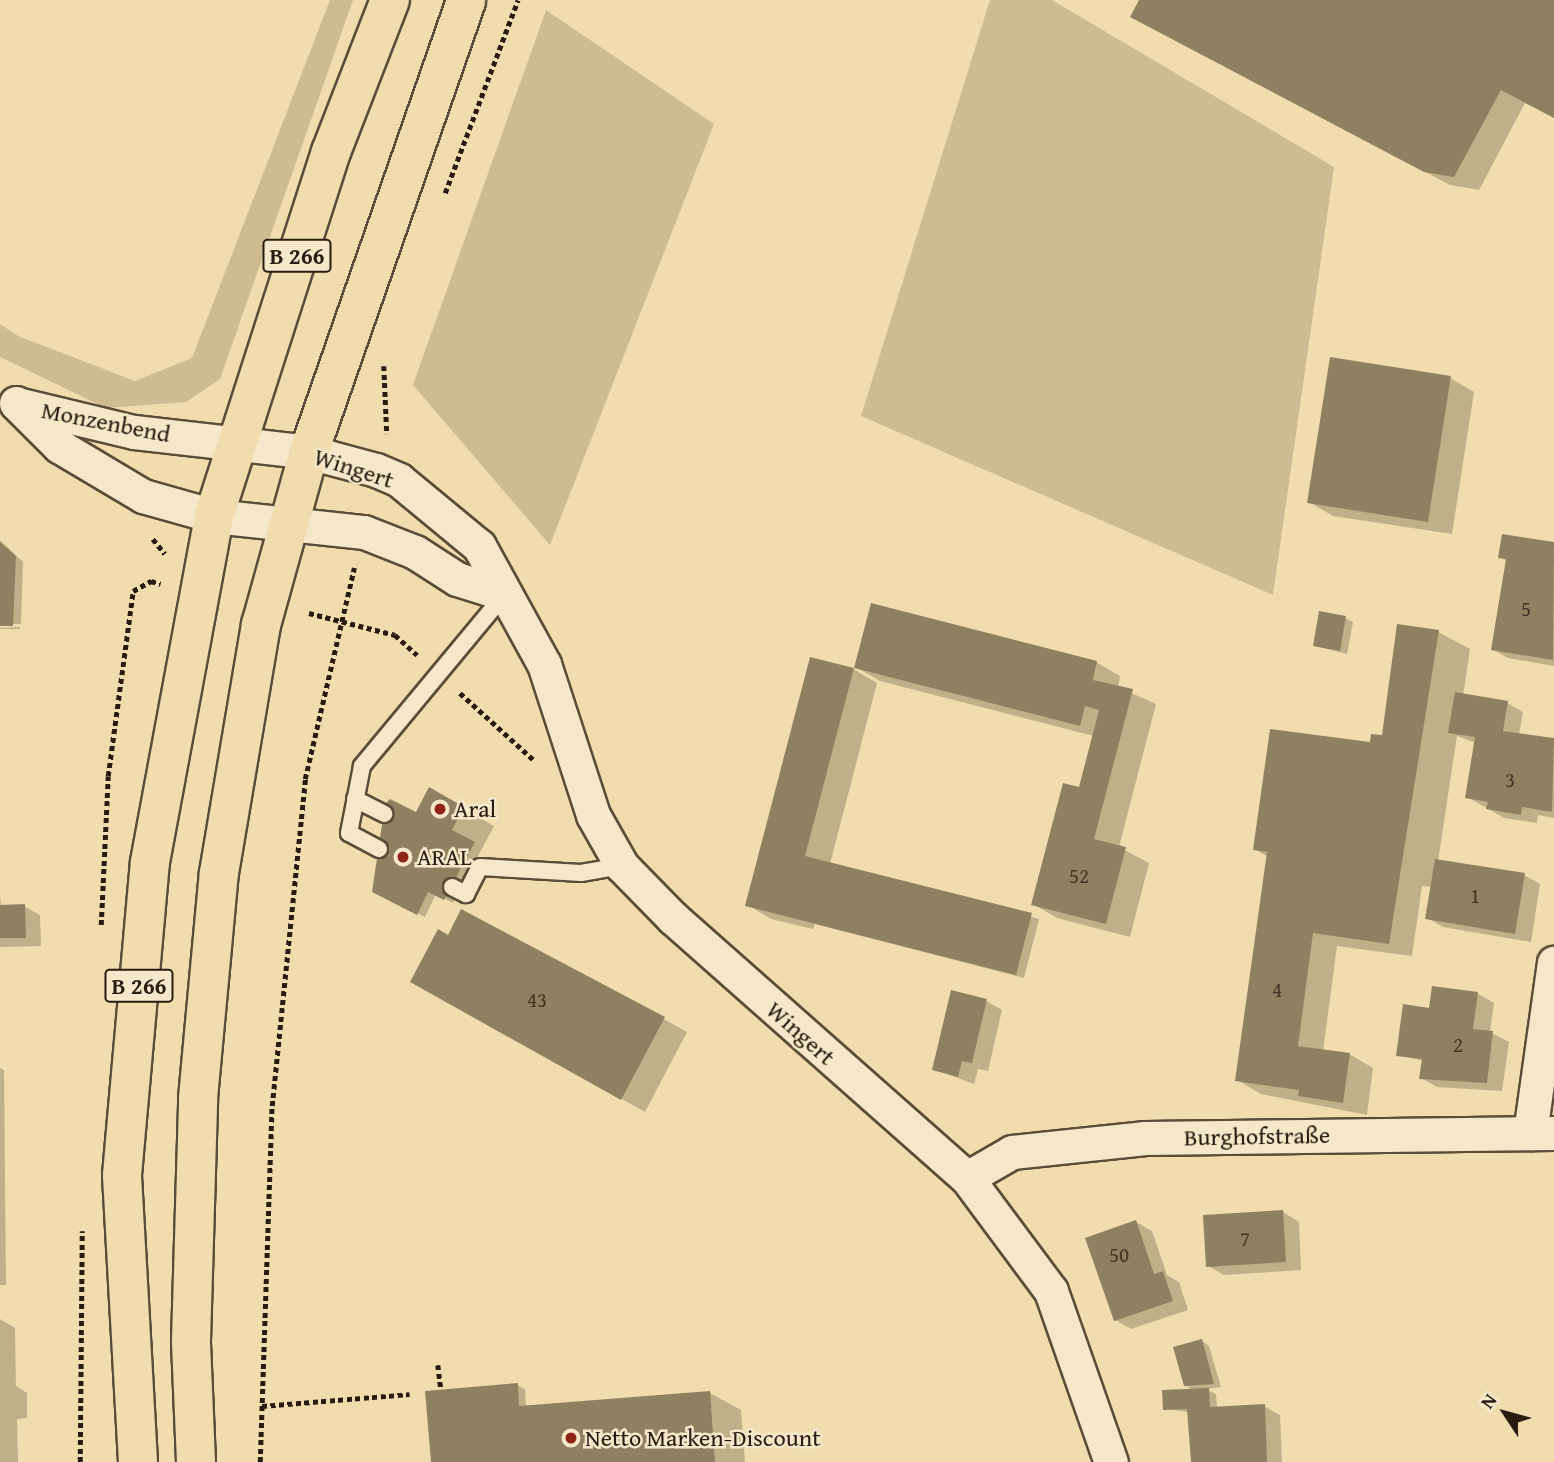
<!DOCTYPE html>
<meta charset="utf-8">
<style>
body{margin:0}
#map{position:relative;width:1554px;height:1462px;overflow:hidden;background:#f0dcad;font-family:"Gentium Book Plus",serif}
div>[style]{position:absolute}
.green>*{inset:0;background:#cebb92}
.shadow>*{inset:0;background:#0003}
.building>*{inset:0;background:#908062}
.path>*{height:4.5px;margin-top:-2.25px;transform-origin:0;background:repeating-linear-gradient(90deg,#281c11 0 5px,transparent 0 8.5px)}
.roads{filter:drop-shadow(2px 0 #5a4c38) drop-shadow(-2px 0 #5a4c38) drop-shadow(0 2px #5a4c38) drop-shadow(0 -2px #5a4c38)}
.service>*{height:16px;margin:-8px;padding:0 8px;transform-origin:8px;border-radius:8px;background:#f5e8ca}
.minor>*{height:33px;margin:-16.5px;padding:0 16.5px;transform-origin:16.5px;border-radius:16.5px;background:#f5e8ca}
.primary>*{height:38px;margin:-19px;padding:0 19px;transform-origin:19px;border-radius:19px;background:#f0dcad}
.dots>*{width:19px;height:19px;translate:-50% -50%;box-sizing:border-box;border:4px solid #f5e8ca;border-radius:50%}
span{translate:-50% -50%;white-space:nowrap;text-align:center;line-height:1.15;-webkit-text-stroke:5px #f5e8ca;paint-order:stroke}
.number-label{font-size:21px;color:#423525}
.number-label span{-webkit-text-stroke-width:0}
.shield-label span{padding:2px 5px;background:#f5e8ca;border:2px solid;border-radius:5px;-webkit-text-stroke-width:0}
.shield-label{font-size:23px;color:#281c11;font-weight:700}
.street-label{font-size:24px;color:#281c11}
.poi-label{font-size:24px;color:#281c11}
.left{translate:0 -50%;text-align:left}
.north{position:absolute;left:1470px;top:1378px;width:70px;height:70px;-webkit-text-stroke:5px #f5e8ca;paint-order:stroke;rotate:306deg;font-size:19px;font-weight:700;line-height:28px;text-align:center;color:#281c11}
.north::after{content:'';display:block;margin:auto;width:24px;height:32px;background:#281c11;clip-path:polygon(50% 0,100% 100%,50% 72%,0 100%)}
</style>
<div id="map">
<div class="green">
<div style="clip-path:polygon(330px 0,353px 0,220px 379px,186px 402px,106px 408px,0 357px,0 324px,18px 336px,135px 381px,192px 358px)"></div>
<div style="clip-path:polygon(990px 0,1052px 0,1334px 167px,1273px 595px,861px 416px)"></div>
<div style="clip-path:polygon(546px 10px,714px 124px,550px 545px,413px 385px)"></div>
</div>
<div class="shadow">
<div style="clip-path:polygon(1141px 0,1554px 0,1554px 117px,1525px 103px,1479px 190px,1450px 185px,1156px 30px)"></div>
<div style="clip-path:polygon(1450px 378px,1474px 392px,1452px 534px,1333px 516px,1309px 502px)"></div>
<div style="clip-path:polygon(1504px 536px,1554px 544px,1554px 666px,1508px 658px,1492px 649px,1507px 561px,1500px 557px)"></div>
<div style="clip-path:polygon(0 540px,23px 562px,21px 624px,0 624px)"></div>
<div style="clip-path:polygon(1345px 618px,1353px 622px,1347px 654px,1315px 646px)"></div>
<div style="clip-path:polygon(20px 627px,20px 629px,0 629px,0 628px)"></div>
<div style="clip-path:polygon(1438px 632px,1470px 649px,1463px 696px,1507px 703px,1523px 712px,1519px 735px,1554px 740px,1554px 818px,1538px 815px,1537px 823px,1504px 818px,1467px 797px,1476px 743px,1457px 736px,1438px 861px,1524px 875px,1540px 884px,1531px 942px,1443px 927px,1427px 918px,1432px 887px,1422px 886px,1412px 956px,1337px 946px,1323px 1051px,1349px 1054px,1373px 1068px,1367px 1115px,1261px 1094px,1237px 1080px,1268px 857px,1255px 849px,1383px 737px)"></div>
<div style="clip-path:polygon(1096px 662px,1120px 676px,1118px 687px,1156px 704px,1119px 847px,1149px 863px,1130px 937px,1057px 918px,1033px 904px,1080px 789px,1094px 736px,880px 681px,856px 667px)"></div>
<div style="clip-path:polygon(853px 669px,877px 683px,830px 864px,1039px 919px,1024px 978px,815px 924px,813px 929px,771px 919px,748px 905px)"></div>
<div style="clip-path:polygon(430px 790px,494px 826px,453px 903px,436px 894px,425px 917px,381px 895px)"></div>
<div style="clip-path:polygon(0 893px,1px 907px,24px 906px,40px 915px,41px 946px,0 947px)"></div>
<div style="clip-path:polygon(449px 937px,664px 1019px,687px 1032px,645px 1112px,436px 995px)"></div>
<div style="clip-path:polygon(1433px 988px,1478px 994px,1494px 1003px,1490px 1032px,1509px 1042px,1502px 1091px,1437px 1087px,1421px 1078px,1424px 1061px,1398px 1055px,1430px 1010px)"></div>
<div style="clip-path:polygon(986px 1001px,1002px 1010px,988px 1071px,978px 1069px,974px 1084px,934px 1069px)"></div>
<div style="clip-path:polygon(0 1068px,4px 1070px,6px 1285px,0 1285px)"></div>
<div style="clip-path:polygon(1283px 1212px,1299px 1222px,1301px 1270px,1224px 1275px,1208px 1266px)"></div>
<div style="clip-path:polygon(1136px 1222px,1152px 1231px,1167px 1275px,1179px 1282px,1188px 1310px,1131px 1329px,1115px 1320px)"></div>
<div style="clip-path:polygon(0 1319px,15px 1328px,16px 1386px,27px 1393px,27px 1418px,17px 1419px,18px 1462px,0 1462px)"></div>
<div style="clip-path:polygon(1202px 1341px,1209px 1346px,1221px 1387px,1206px 1389px,1216px 1394px,1217px 1408px,1264px 1406px,1280px 1415px,1282px 1462px,1193px 1462px,1189px 1412px,1165px 1409px,1194px 1391px,1185px 1385px)"></div>
<div style="clip-path:polygon(517px 1385px,525px 1389px,526px 1407px,710px 1393px,741px 1410px,745px 1462px,433px 1462px)"></div>
</div>
<div class="building">
<div style="clip-path:polygon(1139px 0,1554px 0,1554px 118px,1501px 90px,1454px 177px,1424px 172px,1130px 17px)"></div>
<div style="clip-path:polygon(1330px 357px,1451px 376px,1428px 522px,1307px 503px)"></div>
<div style="clip-path:polygon(1502px 534px,1554px 542px,1553px 660px,1491px 650px,1506px 559px,1498px 558px)"></div>
<div style="clip-path:polygon(0 542px,16px 556px,13px 626px,0 626px)"></div>
<div style="clip-path:polygon(871px 603px,1097px 661px,1093px 680px,1133px 689px,1094px 839px,1126px 847px,1106px 924px,1031px 905px,1063px 783px,1079px 787px,1099px 710px,1085px 706px,1080px 726px,854px 668px)"></div>
<div style="clip-path:polygon(1319px 611px,1346px 616px,1340px 651px,1313px 646px)"></div>
<div style="clip-path:polygon(1397px 624px,1439px 630px,1389px 944px,1313px 933px,1298px 1046px,1350px 1053px,1343px 1103px,1298px 1096px,1299px 1090px,1235px 1081px,1267px 852px,1253px 850px,1270px 729px,1370px 742px,1371px 734px,1382px 735px)"></div>
<div style="clip-path:polygon(810px 657px,854px 668px,805px 856px,1032px 913px,1016px 975px,745px 906px)"></div>
<div style="clip-path:polygon(1455px 692px,1508px 701px,1503px 731px,1554px 738px,1552px 812px,1522px 807px,1521px 815px,1486px 809px,1488px 802px,1465px 798px,1475px 737px,1448px 733px)"></div>
<div style="clip-path:polygon(429px 787px,464px 807px,452px 830px,475px 842px,444px 900px,428px 892px,417px 915px,372px 892px,385px 804px,390px 799px,416px 812px)"></div>
<div style="clip-path:polygon(1435px 859px,1525px 873px,1515px 934px,1425px 919px)"></div>
<div style="clip-path:polygon(25px 904px,26px 938px,0 938px,0 905px)"></div>
<div style="clip-path:polygon(461px 909px,665px 1017px,621px 1100px,410px 982px,438px 929px,448px 935px)"></div>
<div style="clip-path:polygon(1432px 986px,1478px 992px,1473px 1029px,1493px 1031px,1487px 1083px,1419px 1079px,1422px 1059px,1396px 1056px,1403px 1004px,1429px 1008px)"></div>
<div style="clip-path:polygon(951px 990px,987px 999px,972px 1063px,962px 1061px,958px 1077px,932px 1070px)"></div>
<div style="clip-path:polygon(1283px 1210px,1286px 1262px,1206px 1267px,1203px 1215px)"></div>
<div style="clip-path:polygon(1136px 1220px,1154px 1274px,1163px 1271px,1173px 1301px,1114px 1321px,1085px 1238px)"></div>
<div style="clip-path:polygon(1202px 1339px,1214px 1384px,1184px 1386px,1173px 1347px)"></div>
<div style="clip-path:polygon(518px 1383px,519px 1406px,710px 1391px,715px 1462px,431px 1462px,425px 1391px)"></div>
<div style="clip-path:polygon(1209px 1388px,1210px 1407px,1265px 1404px,1267px 1462px,1191px 1462px,1187px 1409px,1163px 1410px,1162px 1390px)"></div>
</div>
<div class="path">
<div style="left:445px;top:193px;width:206px;rotate:-69.3deg"></div>
<div style="left:384px;top:366px;width:68px;rotate:87.5deg"></div>
<div style="left:153px;top:539px;width:19px;rotate:51deg"></div>
<div style="left:309px;top:613px;width:89px;rotate:14.3deg"></div>
<div style="left:395px;top:635px;width:30px;rotate:42deg"></div>
<div style="left:460px;top:693px;width:100px;rotate:42.2deg"></div>
<div style="left:101px;top:925px;width:149px;rotate:-87.3deg"></div>
<div style="left:108px;top:776px;width:187px;rotate:-82.3deg"></div>
<div style="left:133px;top:591px;width:21px;rotate:-29deg"></div>
<div style="left:151px;top:581px;width:10px;rotate:17deg"></div>
<div style="left:438px;top:1365px;width:24px;rotate:83deg"></div>
<div style="left:262px;top:1406px;width:148px;rotate:-4.6deg"></div>
<div style="left:80px;top:1462px;width:231px;rotate:-89.5deg"></div>
<div style="left:260px;top:1462px;width:356px;rotate:-88.1deg"></div>
<div style="left:272px;top:1106px;width:329px;rotate:-84.2deg"></div>
<div style="left:305px;top:779px;width:217px;rotate:-76.9deg"></div>
</div>
<div class="roads">
<div class="service">
<div style="left:355px;top:799px;width:33px;rotate:27deg"></div>
<div style="left:379px;top:849px;width:34px;rotate:-152deg"></div>
<div style="left:349px;top:833px;width:68px;rotate:-79deg"></div>
<div style="left:362px;top:766px;width:224px;rotate:-50.3deg"></div>
<div style="left:452px;top:887px;width:16px;rotate:27deg"></div>
<div style="left:466px;top:894px;width:30px;rotate:-63deg"></div>
<div style="left:480px;top:867px;width:101px;rotate:3.4deg"></div>
<div style="left:581px;top:873px;width:42px;rotate:-9.7deg"></div>
</div>
<div class="minor">
<div style="left:16px;top:403px;width:61px;rotate:45deg"></div>
<div style="left:59px;top:446px;width:98px;rotate:30.8deg"></div>
<div style="left:143px;top:496px;width:74px;rotate:15.7deg"></div>
<div style="left:214px;top:516px;width:151px;rotate:6.1deg"></div>
<div style="left:364px;top:532px;width:55px;rotate:21.4deg"></div>
<div style="left:415px;top:552px;width:50px;rotate:32.7deg"></div>
<div style="left:457px;top:579px;width:50px;rotate:17.4deg"></div>
<div style="left:17px;top:404px;width:120px;rotate:13.5deg"></div>
<div style="left:134px;top:432px;width:176px;rotate:6.5deg"></div>
<div style="left:309px;top:452px;width:69px;rotate:15deg"></div>
<div style="left:376px;top:470px;width:25px;rotate:23deg"></div>
<div style="left:399px;top:480px;width:104px;rotate:39.5deg"></div>
<div style="left:479px;top:546px;width:135px;rotate:61.2deg"></div>
<div style="left:544px;top:664px;width:159px;rotate:72deg"></div>
<div style="left:593px;top:815px;width:59px;rotate:60.4deg"></div>
<div style="left:622px;top:866px;width:73px;rotate:45.6deg"></div>
<div style="left:673px;top:918px;width:392px;rotate:41.5deg"></div>
<div style="left:967px;top:1178px;width:141px;rotate:53.4deg"></div>
<div style="left:1051px;top:1291px;width:181px;rotate:70.7deg"></div>
<div style="left:1530px;top:1133px;width:172px;rotate:-82deg"></div>
<div style="left:967px;top:1178px;width:52px;rotate:-30deg"></div>
<div style="left:1012px;top:1152px;width:134px;rotate:-6deg"></div>
<div style="left:1145px;top:1138px;width:409px;rotate:-0.7deg"></div>
</div>
<div class="primary">
<div style="left:138px;top:1462px;width:287px;rotate:-93.2deg"></div>
<div style="left:122px;top:1175px;width:314px;rotate:-84.9deg"></div>
<div style="left:150px;top:862px;width:352px;rotate:-79.5deg"></div>
<div style="left:214px;top:516px;width:382px;rotate:-72.2deg"></div>
<div style="left:331px;top:152px;width:163px;rotate:-68.8deg"></div>
<div style="left:196px;top:1462px;width:121px;rotate:-92.4deg"></div>
<div style="left:191px;top:1341px;width:243px;rotate:-88.3deg"></div>
<div style="left:198px;top:1098px;width:226px;rotate:-84.7deg"></div>
<div style="left:219px;top:873px;width:252px;rotate:-80.4deg"></div>
<div style="left:261px;top:625px;width:180px;rotate:-74.5deg"></div>
<div style="left:309px;top:452px;width:478px;rotate:-70.8deg"></div>
</div>
</div>
<div class="dots">
<div style="left:440px;top:809px;background:#8f2418"></div>
<div style="left:403px;top:857px;background:#8f2418"></div>
<div style="left:571px;top:1438px;background:#8f2418"></div>
</div>
<div class="number-label">
<span style="left:1526px;top:609px">5</span>
<span style="left:1510px;top:780px">3</span>
<span style="left:1079px;top:876px">52</span>
<span style="left:1475px;top:896px">1</span>
<span style="left:1277px;top:990px">4</span>
<span style="left:537px;top:1000px">43</span>
<span style="left:1458px;top:1045px">2</span>
<span style="left:1245px;top:1239px">7</span>
<span style="left:1119px;top:1255px">50</span>
</div>
<div class="shield-label">
<span style="left:297px;top:256px">B 266</span>
<span style="left:139px;top:986px">B 266</span>
</div>
<div class="street-label">
<span style="left:106px;top:422px;rotate:11deg">Monzenbend</span>
<span style="left:354px;top:468px;rotate:18deg">Wingert</span>
<span style="left:801px;top:1033px;rotate:42deg">Wingert</span>
<span style="left:1257px;top:1136px;rotate:-1deg">Burghofstraße</span>
</div>
<div class="poi-label">
<span class="left" style="left:454px;top:809px">Aral</span>
<span class="left" style="left:417px;top:857px">ARAL</span>
<span class="left" style="left:585px;top:1438px">Netto Marken-Discount</span>
</div>
<div class="north">N</div>
</div>
